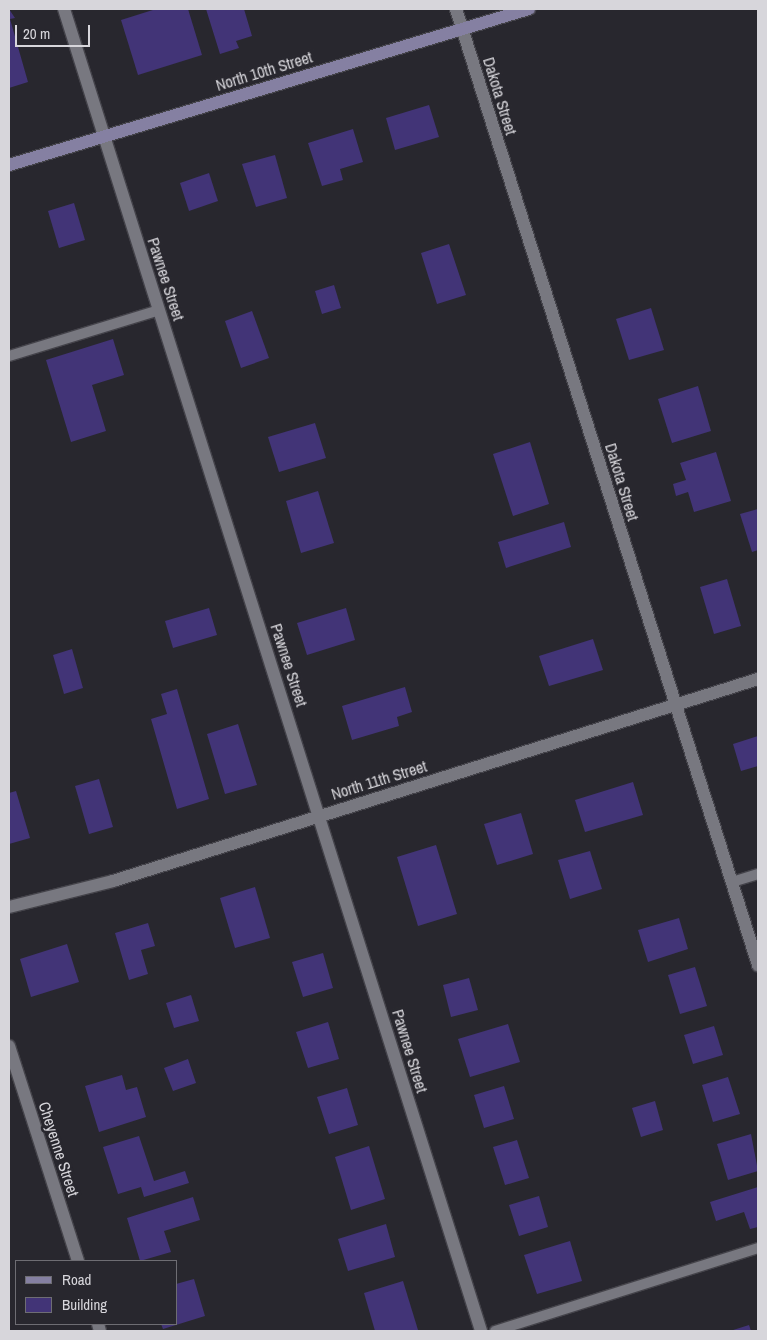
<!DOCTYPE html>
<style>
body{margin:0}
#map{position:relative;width:767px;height:1340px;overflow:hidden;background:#28272e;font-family:"Archivo Narrow",sans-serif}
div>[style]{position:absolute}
.building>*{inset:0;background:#423477}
.roads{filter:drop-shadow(1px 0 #44434a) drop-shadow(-1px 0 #44434a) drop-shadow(0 1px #44434a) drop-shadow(0 -1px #44434a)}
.lane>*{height:10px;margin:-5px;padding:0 5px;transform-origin:5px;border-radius:5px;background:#787880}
.street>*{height:12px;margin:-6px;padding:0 6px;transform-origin:6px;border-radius:6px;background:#787880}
.secondary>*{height:12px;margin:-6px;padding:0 6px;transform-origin:6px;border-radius:6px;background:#8580a2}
span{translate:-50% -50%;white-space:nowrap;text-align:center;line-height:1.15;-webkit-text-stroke:5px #28272e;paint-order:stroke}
.street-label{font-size:16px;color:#d7d6db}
.frame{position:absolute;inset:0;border:10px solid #d7d6db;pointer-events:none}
.legend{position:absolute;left:15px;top:1260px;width:162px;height:65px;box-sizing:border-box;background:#28272e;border:1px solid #6e6d73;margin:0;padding:6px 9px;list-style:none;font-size:15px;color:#d7d6db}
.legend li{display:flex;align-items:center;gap:10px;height:25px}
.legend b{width:25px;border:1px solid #6e6d73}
.scale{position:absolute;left:15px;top:25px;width:75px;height:22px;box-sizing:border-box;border:2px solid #d7d6db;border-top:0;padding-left:6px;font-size:15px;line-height:18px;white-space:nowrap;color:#d7d6db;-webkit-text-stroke:4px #28272e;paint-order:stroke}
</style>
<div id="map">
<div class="building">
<div style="clip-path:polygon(9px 9px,15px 18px,10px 19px,28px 82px,9px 88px)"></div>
<div style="clip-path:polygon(156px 9px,188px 9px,202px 55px,138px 75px,121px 20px)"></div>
<div style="clip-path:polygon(206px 9px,244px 9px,252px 36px,236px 41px,239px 48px,220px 54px)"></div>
<div style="clip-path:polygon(429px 105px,439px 137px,395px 150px,386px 118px)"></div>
<div style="clip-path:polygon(353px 129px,363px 162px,340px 169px,343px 180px,322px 186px,308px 143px)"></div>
<div style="clip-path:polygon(275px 155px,287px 198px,256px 207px,242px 164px)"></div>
<div style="clip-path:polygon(209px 173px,218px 201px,189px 211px,180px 183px)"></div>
<div style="clip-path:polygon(74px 203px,85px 240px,59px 248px,48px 211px)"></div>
<div style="clip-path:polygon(449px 244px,466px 295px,437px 304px,421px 253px)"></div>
<div style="clip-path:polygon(334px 285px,341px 308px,322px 314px,315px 291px)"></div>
<div style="clip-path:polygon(651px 308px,664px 350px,629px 360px,616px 319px)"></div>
<div style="clip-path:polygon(252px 311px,269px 358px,241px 368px,225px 321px)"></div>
<div style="clip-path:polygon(113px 339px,124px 375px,92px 385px,106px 431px,71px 442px,46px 360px)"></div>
<div style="clip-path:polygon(698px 386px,711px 431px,672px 443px,658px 399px)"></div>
<div style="clip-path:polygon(315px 423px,326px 458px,279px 472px,268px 437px)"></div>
<div style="clip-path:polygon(530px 442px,549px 504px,513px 516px,493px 454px)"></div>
<div style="clip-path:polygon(716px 452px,731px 501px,694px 512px,688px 492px,676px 496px,673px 484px,686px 480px,680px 463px)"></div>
<div style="clip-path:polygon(318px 491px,334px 543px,301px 553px,286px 501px)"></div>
<div style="clip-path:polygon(758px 509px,758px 550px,752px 552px,740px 514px)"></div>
<div style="clip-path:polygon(564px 522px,571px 547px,506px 568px,498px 542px)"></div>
<div style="clip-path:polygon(727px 579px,741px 626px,714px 634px,700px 587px)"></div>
<div style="clip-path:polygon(209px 608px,217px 635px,173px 648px,165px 621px)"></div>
<div style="clip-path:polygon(346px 608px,355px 640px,307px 655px,297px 623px)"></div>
<div style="clip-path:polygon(593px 639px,603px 670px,549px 686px,539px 656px)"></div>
<div style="clip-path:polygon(72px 649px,83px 688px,64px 694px,53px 655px)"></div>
<div style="clip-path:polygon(405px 687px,412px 712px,397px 717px,399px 726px,352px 740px,342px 706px)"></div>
<div style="clip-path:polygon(177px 689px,209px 799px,177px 809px,151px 719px,167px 714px,161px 694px)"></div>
<div style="clip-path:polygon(238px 724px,257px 785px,225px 794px,207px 734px)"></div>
<div style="clip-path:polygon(758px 736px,758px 766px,741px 771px,733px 744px)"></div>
<div style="clip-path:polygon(99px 779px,113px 827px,89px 834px,75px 786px)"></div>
<div style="clip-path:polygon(633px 782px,643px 815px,585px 832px,575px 800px)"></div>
<div style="clip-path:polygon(16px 791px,30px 838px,9px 844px,9px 793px)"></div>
<div style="clip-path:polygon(521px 813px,533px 854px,497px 865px,484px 824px)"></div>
<div style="clip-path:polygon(436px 845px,457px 914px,418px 926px,397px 857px)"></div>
<div style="clip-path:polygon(590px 851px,602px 889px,570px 899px,558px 860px)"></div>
<div style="clip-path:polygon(255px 887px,270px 938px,235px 948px,220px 898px)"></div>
<div style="clip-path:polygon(679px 918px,688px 949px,648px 962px,638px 930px)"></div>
<div style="clip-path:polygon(148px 923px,155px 946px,141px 950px,148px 974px,129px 980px,115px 933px)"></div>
<div style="clip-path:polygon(67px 944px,79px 982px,31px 997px,20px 959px)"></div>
<div style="clip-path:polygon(323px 953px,333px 988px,303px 997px,292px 962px)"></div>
<div style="clip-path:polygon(695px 967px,707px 1006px,680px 1014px,668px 975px)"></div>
<div style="clip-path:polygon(469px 978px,478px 1010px,451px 1017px,443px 985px)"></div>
<div style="clip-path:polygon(191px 995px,199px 1021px,174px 1028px,166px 1003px)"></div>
<div style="clip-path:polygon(328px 1022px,339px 1059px,308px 1068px,296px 1032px)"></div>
<div style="clip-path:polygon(508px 1024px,520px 1062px,470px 1077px,458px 1039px)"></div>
<div style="clip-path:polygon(714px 1026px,723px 1055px,693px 1064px,684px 1035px)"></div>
<div style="clip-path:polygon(188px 1059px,196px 1083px,173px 1091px,164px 1068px)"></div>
<div style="clip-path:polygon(122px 1075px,126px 1090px,137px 1087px,146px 1117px,99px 1132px,85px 1086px)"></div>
<div style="clip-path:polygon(728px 1077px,740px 1114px,713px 1122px,702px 1085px)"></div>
<div style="clip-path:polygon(504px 1086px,514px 1119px,484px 1128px,474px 1095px)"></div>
<div style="clip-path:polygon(347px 1088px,358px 1125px,329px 1134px,317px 1097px)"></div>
<div style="clip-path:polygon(655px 1101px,663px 1130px,641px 1137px,632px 1108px)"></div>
<div style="clip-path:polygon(751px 1134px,758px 1171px,728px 1180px,717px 1144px)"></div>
<div style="clip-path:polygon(139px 1136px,154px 1181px,185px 1171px,189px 1183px,144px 1197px,141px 1187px,118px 1194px,103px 1147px)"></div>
<div style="clip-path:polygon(517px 1140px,529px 1178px,505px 1185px,493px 1147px)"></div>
<div style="clip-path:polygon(369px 1146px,385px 1199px,351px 1210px,335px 1157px)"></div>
<div style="clip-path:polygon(758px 1187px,758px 1227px,750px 1229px,744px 1212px,716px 1221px,710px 1202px)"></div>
<div style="clip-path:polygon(539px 1196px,548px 1227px,519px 1236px,509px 1205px)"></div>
<div style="clip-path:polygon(193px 1197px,200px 1220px,164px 1231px,171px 1252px,140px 1261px,127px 1218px)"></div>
<div style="clip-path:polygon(386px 1224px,395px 1257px,348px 1271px,338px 1239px)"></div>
<div style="clip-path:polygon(570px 1241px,582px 1281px,537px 1294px,524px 1255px)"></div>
<div style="clip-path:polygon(194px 1279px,205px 1316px,163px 1329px,161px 1324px,176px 1324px,176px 1284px)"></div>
<div style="clip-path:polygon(403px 1281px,418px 1330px,375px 1331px,364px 1293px)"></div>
<div style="clip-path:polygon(749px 1325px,751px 1331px,730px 1331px)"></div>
</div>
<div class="roads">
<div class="lane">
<div style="left:9px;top:356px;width:157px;rotate:-17deg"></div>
<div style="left:732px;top:882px;width:27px;rotate:-17deg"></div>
<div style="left:495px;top:1331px;width:276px;rotate:-17.5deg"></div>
</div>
<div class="street">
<div style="left:64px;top:9px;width:1386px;rotate:72.49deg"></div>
<div style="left:456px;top:9px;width:1003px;rotate:72.47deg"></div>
<div style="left:9px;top:907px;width:107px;rotate:-14deg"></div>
<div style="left:113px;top:881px;width:676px;rotate:-17.39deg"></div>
<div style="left:9px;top:1046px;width:226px;rotate:72.2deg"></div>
<div style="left:98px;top:1324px;width:7px;rotate:74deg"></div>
</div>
<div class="secondary">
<div style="left:9px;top:165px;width:543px;rotate:-16.7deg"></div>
</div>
</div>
<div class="street-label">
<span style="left:264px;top:71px;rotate:-17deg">North 10th Street</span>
<span style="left:500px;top:96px;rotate:73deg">Dakota Street</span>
<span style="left:166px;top:279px;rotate:72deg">Pawnee Street</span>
<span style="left:622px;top:482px;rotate:73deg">Dakota Street</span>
<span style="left:289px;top:665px;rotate:72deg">Pawnee Street</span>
<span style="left:379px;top:780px;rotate:-17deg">North 11th Street</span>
<span style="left:410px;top:1051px;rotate:73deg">Pawnee Street</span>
<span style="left:59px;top:1149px;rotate:72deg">Cheyenne Street</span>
</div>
<div class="frame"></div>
<ul class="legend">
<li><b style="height:6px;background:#8580a2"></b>Road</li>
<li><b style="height:14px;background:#423477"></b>Building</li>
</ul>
<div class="scale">20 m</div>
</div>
